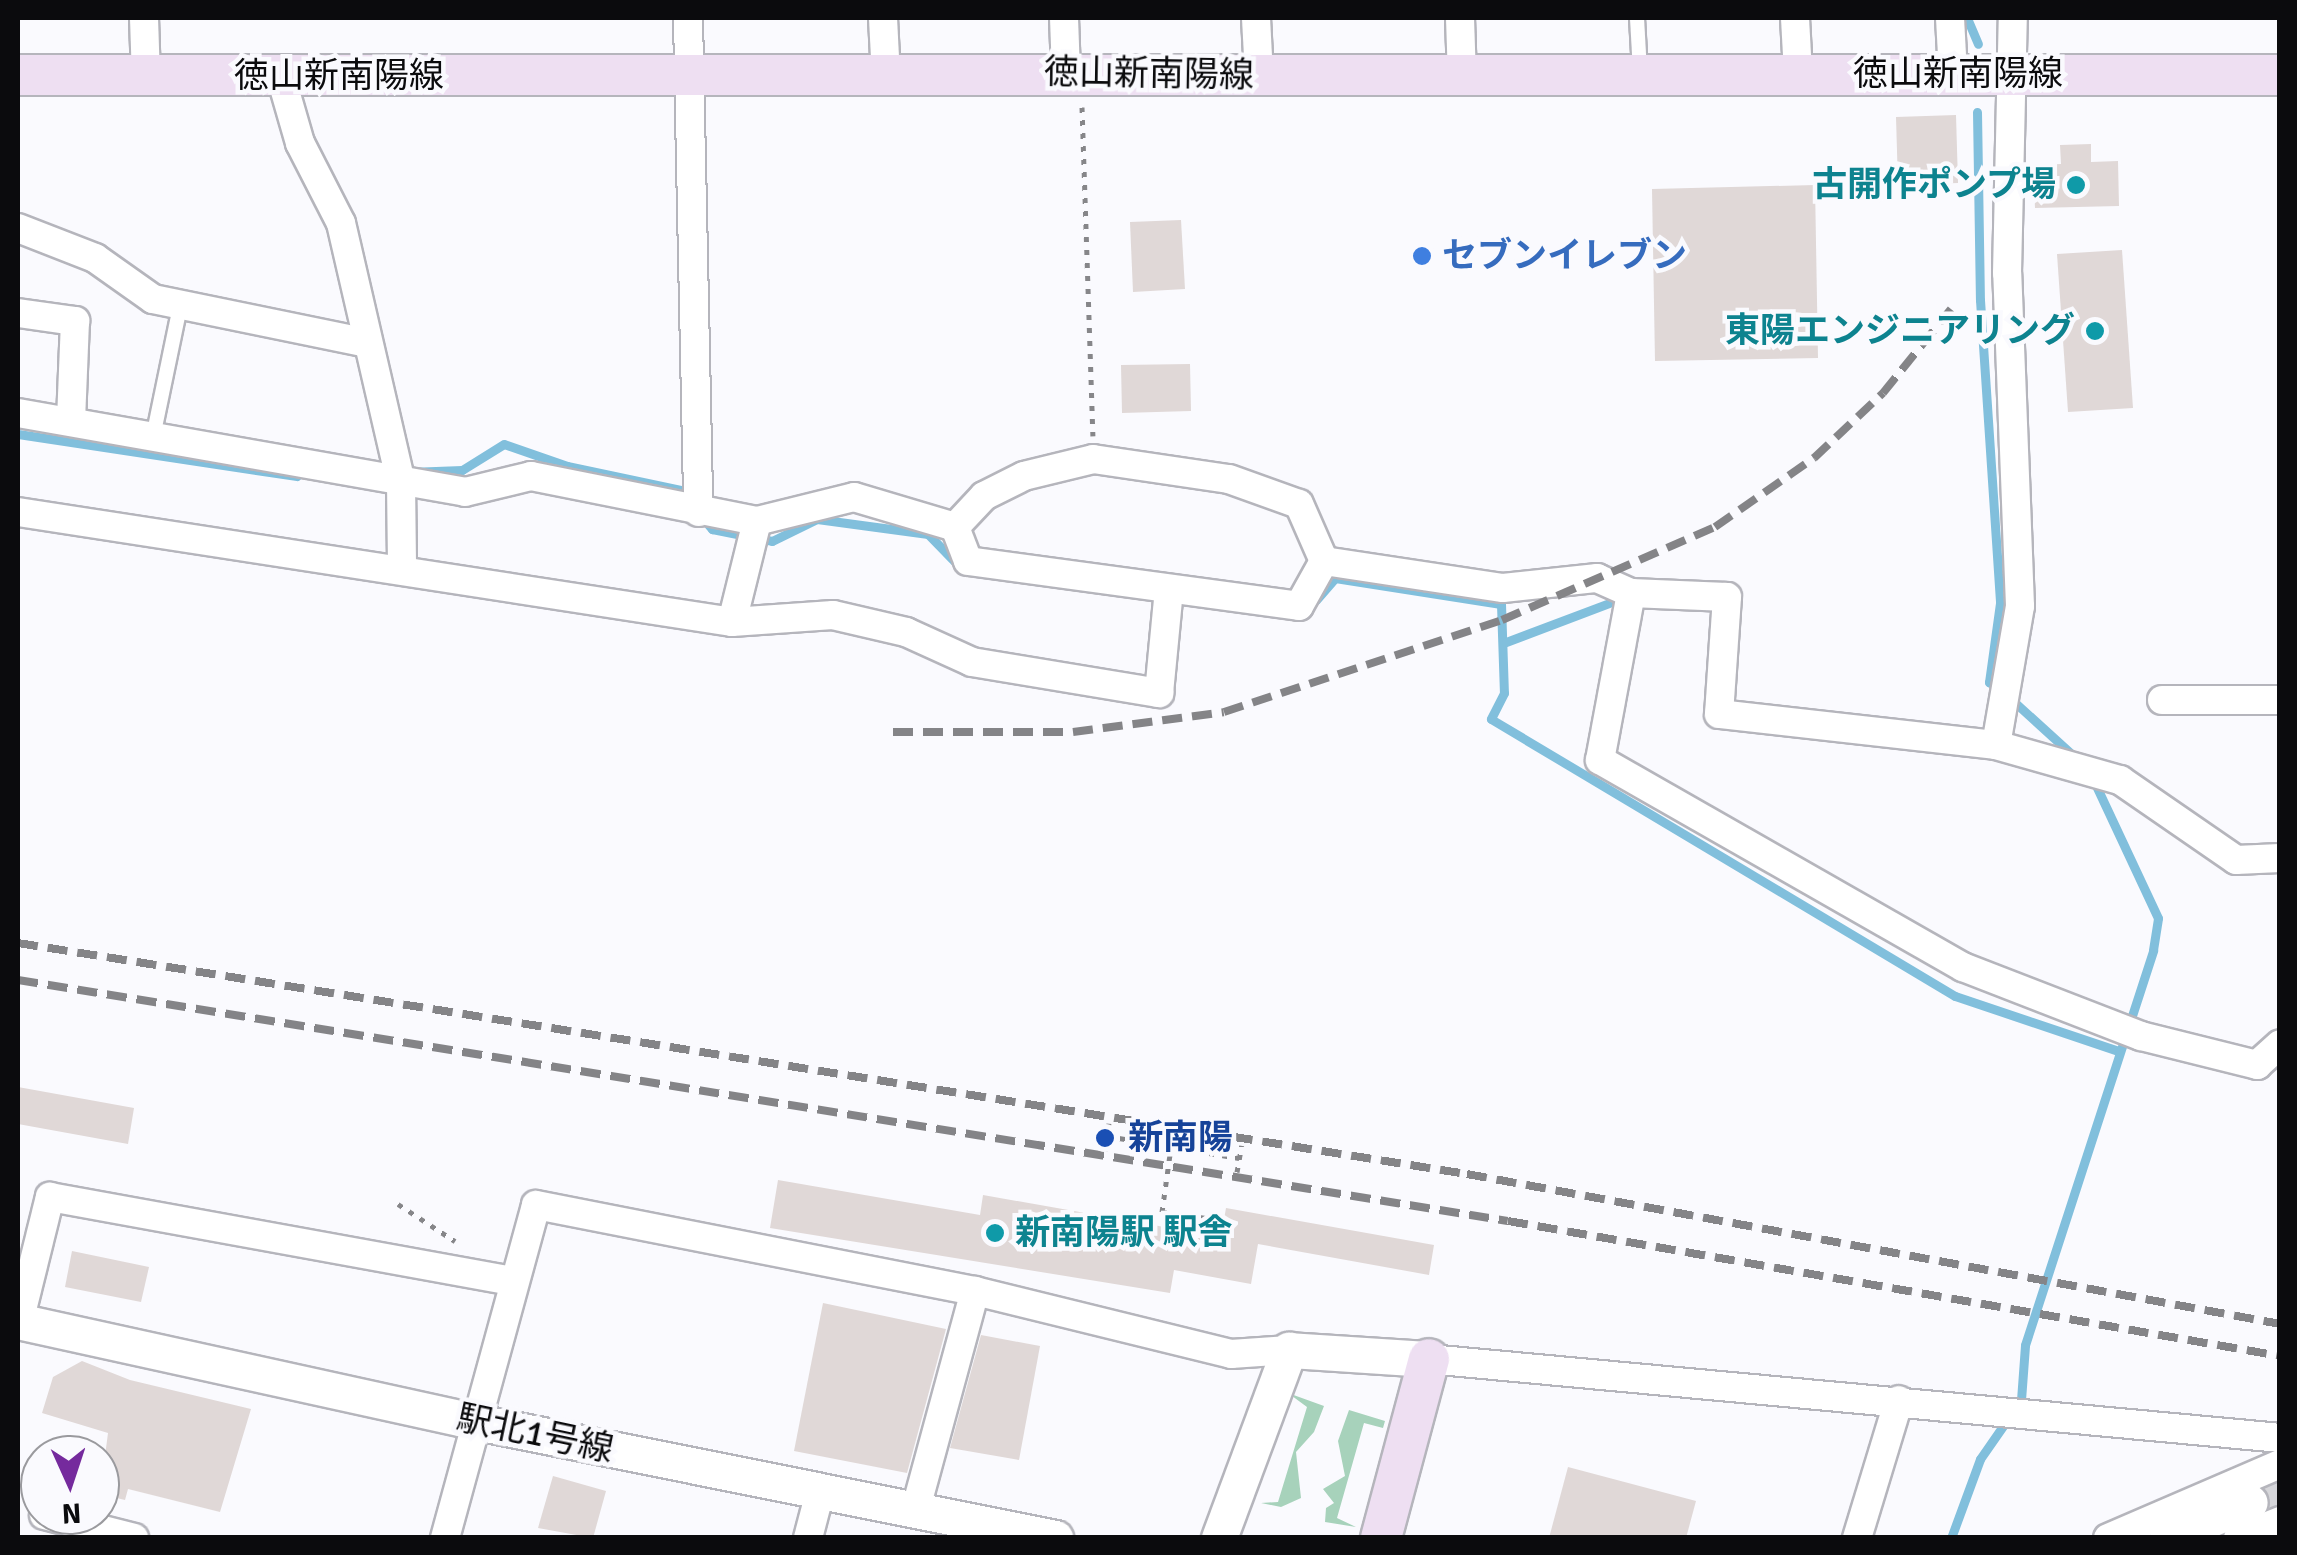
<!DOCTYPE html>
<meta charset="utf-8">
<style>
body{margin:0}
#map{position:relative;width:2297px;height:1555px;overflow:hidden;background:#fafafe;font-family:Signika,"Noto Sans JP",sans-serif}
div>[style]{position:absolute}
.green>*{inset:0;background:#a7d2bb}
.stream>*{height:9px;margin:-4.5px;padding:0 4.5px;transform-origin:4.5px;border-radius:4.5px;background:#81bfdc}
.building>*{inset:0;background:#e0d8d7}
.tertiary-tunnel>*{height:35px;margin-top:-17.5px;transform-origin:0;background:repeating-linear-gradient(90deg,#d6d6da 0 35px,transparent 0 53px)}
.path>*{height:5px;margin-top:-2.5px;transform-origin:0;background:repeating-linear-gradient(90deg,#868689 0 5px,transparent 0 13px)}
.roads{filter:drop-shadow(2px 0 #b5b5bc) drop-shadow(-2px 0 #b5b5bc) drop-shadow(0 2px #b5b5bc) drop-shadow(0 -2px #b5b5bc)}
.service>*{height:14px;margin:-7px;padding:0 7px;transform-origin:7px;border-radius:7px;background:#fff}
.minor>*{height:28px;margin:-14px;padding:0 14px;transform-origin:14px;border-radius:14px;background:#fff}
.tertiary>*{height:35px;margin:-17.5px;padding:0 17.5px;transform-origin:17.5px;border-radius:17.5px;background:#fff}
.secondary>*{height:40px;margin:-20px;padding:0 20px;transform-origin:20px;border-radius:20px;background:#eedff2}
.rail>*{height:8px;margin-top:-4px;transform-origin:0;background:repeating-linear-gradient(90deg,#848487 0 20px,transparent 0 30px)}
.path-bridge>*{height:5px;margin-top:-2.5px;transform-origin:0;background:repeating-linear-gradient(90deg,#868689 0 5px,transparent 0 13px)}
.dots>*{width:28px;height:28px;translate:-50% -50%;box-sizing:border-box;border:5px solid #fafafe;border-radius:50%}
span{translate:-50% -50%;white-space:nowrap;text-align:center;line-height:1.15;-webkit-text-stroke:9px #fafafe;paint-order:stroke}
.street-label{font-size:35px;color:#0b0b0d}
.culture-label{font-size:35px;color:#0d838f;font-weight:700}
.right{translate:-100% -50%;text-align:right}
.left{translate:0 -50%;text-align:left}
.shop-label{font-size:35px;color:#366cbe;font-weight:700}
.transit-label{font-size:35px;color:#164399;font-weight:700}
.frame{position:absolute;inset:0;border:20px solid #0b0b0d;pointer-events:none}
.north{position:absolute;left:20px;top:1435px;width:100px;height:100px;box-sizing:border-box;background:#fafafe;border:2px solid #9a9a9e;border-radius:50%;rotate:177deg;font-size:28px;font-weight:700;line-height:40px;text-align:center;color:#0b0b0d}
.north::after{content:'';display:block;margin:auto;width:35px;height:45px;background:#752a9d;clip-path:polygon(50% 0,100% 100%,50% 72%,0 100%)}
</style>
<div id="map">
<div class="green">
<div style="clip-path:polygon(1288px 1393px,1324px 1406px,1314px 1432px,1296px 1452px,1301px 1498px,1281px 1507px,1261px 1503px,1278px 1502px,1307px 1407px)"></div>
<div style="clip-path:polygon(1349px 1410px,1385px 1421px,1383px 1428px,1364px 1423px,1337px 1518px,1356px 1527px,1325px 1522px,1326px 1508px,1334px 1503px,1323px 1489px,1345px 1476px,1338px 1441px)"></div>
</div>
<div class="stream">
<div style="left:1967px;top:18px;width:28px;rotate:67deg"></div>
<div style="left:1977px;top:112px;width:188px;rotate:89.1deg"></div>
<div style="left:1980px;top:300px;width:304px;rotate:86.2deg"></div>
<div style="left:2000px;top:603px;width:80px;rotate:97.9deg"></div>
<div style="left:1989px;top:682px;width:12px;rotate:35deg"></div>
<div style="left:18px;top:434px;width:282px;rotate:8.6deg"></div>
<div style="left:409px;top:472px;width:53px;rotate:-2.2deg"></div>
<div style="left:462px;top:470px;width:49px;rotate:-31.8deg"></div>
<div style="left:504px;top:444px;width:67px;rotate:19.2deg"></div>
<div style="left:567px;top:466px;width:116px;rotate:11.9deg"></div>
<div style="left:681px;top:490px;width:13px;rotate:51deg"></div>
<div style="left:702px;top:517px;width:16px;rotate:50deg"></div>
<div style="left:712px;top:529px;width:61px;rotate:11.3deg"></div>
<div style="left:772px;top:541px;width:50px;rotate:-26.1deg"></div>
<div style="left:817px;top:519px;width:112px;rotate:7.7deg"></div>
<div style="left:928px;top:534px;width:45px;rotate:45.9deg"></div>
<div style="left:1316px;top:600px;width:29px;rotate:-49deg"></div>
<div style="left:1335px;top:578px;width:168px;rotate:8.9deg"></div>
<div style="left:1501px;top:604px;width:89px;rotate:88.1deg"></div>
<div style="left:1504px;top:693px;width:29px;rotate:117deg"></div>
<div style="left:1491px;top:719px;width:540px;rotate:30.84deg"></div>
<div style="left:1955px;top:996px;width:172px;rotate:18.6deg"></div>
<div style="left:1506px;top:642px;width:110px;rotate:-20.7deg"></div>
<div style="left:2011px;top:699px;width:89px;rotate:42.3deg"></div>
<div style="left:1951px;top:1538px;width:84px;rotate:-69.8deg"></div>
<div style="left:1980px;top:1459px;width:72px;rotate:-55.2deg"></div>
<div style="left:2021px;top:1400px;width:55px;rotate:-85.8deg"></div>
<div style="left:2025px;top:1345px;width:415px;rotate:-72deg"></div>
<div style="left:2153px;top:950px;width:32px;rotate:-81deg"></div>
<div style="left:2158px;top:918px;width:153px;rotate:-115.1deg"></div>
</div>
<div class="building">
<div style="clip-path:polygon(1956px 115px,1958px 183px,1898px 185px,1896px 117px)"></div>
<div style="clip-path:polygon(2091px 144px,2091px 162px,2118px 161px,2119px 206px,2035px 208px,2033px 165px,2061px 164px,2060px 145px)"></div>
<div style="clip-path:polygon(1815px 185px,1818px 358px,1655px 361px,1652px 189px)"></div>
<div style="clip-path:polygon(1181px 220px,1185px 289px,1133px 292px,1130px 222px)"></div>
<div style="clip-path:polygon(2122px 250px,2133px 408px,2068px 412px,2057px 254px)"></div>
<div style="clip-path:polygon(1190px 364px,1191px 411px,1122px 413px,1121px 365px)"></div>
<div style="clip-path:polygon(18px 1087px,134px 1108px,128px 1144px,18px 1124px)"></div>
<div style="clip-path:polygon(778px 1180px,980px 1215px,983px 1195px,1221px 1237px,1226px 1208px,1434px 1245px,1429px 1275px,1258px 1244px,1251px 1284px,1174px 1270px,1170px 1293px,770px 1228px)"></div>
<div style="clip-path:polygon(72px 1251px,149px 1267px,141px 1302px,65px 1287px)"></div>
<div style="clip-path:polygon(823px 1303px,946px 1329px,907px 1473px,794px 1451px)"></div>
<div style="clip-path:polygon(981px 1335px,1040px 1346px,1019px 1460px,950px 1448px)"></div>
<div style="clip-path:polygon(82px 1361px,130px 1380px,251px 1409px,220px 1512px,128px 1489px,125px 1500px,100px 1494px,108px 1433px,42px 1413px,53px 1377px)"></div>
<div style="clip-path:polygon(1568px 1467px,1696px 1501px,1686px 1538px,1549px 1538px)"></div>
<div style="clip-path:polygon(553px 1476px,606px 1491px,593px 1538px,538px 1528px)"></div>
</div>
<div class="tertiary-tunnel">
<div style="left:2250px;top:1502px;width:33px;rotate:-25deg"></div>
</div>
<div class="path">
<div style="left:1082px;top:107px;width:329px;rotate:88.1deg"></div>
<div style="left:1107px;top:1136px;width:134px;rotate:9.5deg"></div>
<div style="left:1105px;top:1151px;width:28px;rotate:-82deg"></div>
<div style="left:1237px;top:1172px;width:27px;rotate:-80deg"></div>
<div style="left:398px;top:1204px;width:68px;rotate:33deg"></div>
<div style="left:1162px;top:1212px;width:67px;rotate:7.8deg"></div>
</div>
<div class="roads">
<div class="service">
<div style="left:1637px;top:18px;width:54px;rotate:86.8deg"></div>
<div style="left:153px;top:437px;width:138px;rotate:-78.3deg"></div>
</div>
<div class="minor">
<div style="left:144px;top:18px;width:59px;rotate:88.1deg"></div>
<div style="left:688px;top:18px;width:494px;rotate:88.8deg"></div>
<div style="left:883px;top:18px;width:59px;rotate:87.1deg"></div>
<div style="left:1064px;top:18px;width:54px;rotate:87.9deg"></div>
<div style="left:1256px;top:18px;width:57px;rotate:87deg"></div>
<div style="left:1460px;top:18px;width:61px;rotate:88.1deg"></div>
<div style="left:1795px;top:18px;width:55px;rotate:86.9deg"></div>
<div style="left:1950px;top:18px;width:55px;rotate:86.9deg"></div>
<div style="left:281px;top:77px;width:69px;rotate:73.9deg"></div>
<div style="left:300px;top:143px;width:90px;rotate:62.9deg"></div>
<div style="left:341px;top:223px;width:266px;rotate:77deg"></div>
<div style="left:401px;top:482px;width:87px;rotate:89.3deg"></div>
<div style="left:18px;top:228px;width:83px;rotate:21.3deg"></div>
<div style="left:95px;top:258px;width:71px;rotate:35.3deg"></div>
<div style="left:153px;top:299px;width:219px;rotate:11.6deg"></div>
<div style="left:18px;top:313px;width:58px;rotate:8deg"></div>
<div style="left:75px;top:321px;width:99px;rotate:92.3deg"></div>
<div style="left:18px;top:413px;width:454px;rotate:10deg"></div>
<div style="left:465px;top:492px;width:68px;rotate:-13.6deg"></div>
<div style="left:531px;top:476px;width:230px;rotate:11.3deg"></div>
<div style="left:757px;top:521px;width:100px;rotate:-13.9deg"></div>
<div style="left:854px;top:497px;width:105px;rotate:16.5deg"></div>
<div style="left:18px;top:512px;width:722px;rotate:8.76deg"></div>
<div style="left:732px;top:622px;width:101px;rotate:-4deg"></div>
<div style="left:833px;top:615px;width:75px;rotate:13.1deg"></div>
<div style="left:906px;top:632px;width:72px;rotate:24.4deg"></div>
<div style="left:972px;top:662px;width:190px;rotate:9.4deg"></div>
<div style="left:1159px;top:693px;width:103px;rotate:-84.5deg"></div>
<div style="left:955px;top:527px;width:42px;rotate:-46.9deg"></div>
<div style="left:984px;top:496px;width:45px;rotate:-26.6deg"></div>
<div style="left:1024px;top:476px;width:71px;rotate:-13.8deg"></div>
<div style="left:1093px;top:459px;width:137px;rotate:8.4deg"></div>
<div style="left:1229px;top:479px;width:74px;rotate:19.7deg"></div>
<div style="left:1299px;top:504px;width:62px;rotate:66.3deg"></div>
<div style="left:1324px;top:561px;width:181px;rotate:8.6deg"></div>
<div style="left:1503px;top:588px;width:95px;rotate:-6.1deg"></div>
<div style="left:1597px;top:578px;width:37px;rotate:24deg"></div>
<div style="left:1631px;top:593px;width:96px;rotate:2.4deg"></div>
<div style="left:1727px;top:597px;width:117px;rotate:93.9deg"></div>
<div style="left:1719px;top:714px;width:279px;rotate:6.4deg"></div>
<div style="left:1996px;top:745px;width:129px;rotate:15.8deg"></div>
<div style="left:2120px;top:780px;width:141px;rotate:34.6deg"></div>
<div style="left:2236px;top:860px;width:44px;rotate:-2.6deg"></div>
<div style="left:955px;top:527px;width:36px;rotate:69deg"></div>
<div style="left:968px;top:561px;width:334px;rotate:7.7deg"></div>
<div style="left:1299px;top:606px;width:51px;rotate:-60.9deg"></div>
<div style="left:1631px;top:593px;width:170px;rotate:100.5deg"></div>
<div style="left:1600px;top:760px;width:418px;rotate:29.7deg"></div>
<div style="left:1963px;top:967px;width:191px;rotate:21.2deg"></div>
<div style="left:2141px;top:1036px;width:120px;rotate:14deg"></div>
<div style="left:2257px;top:1065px;width:31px;rotate:-42deg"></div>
<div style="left:732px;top:622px;width:104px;rotate:-76.1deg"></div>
<div style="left:2162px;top:700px;width:118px"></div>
<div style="left:1996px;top:745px;width:141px;rotate:-80.2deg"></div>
<div style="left:2020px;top:606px;width:333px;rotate:-92.2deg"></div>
<div style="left:2007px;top:273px;width:255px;rotate:-88.7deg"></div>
<div style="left:19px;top:1322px;width:129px;rotate:-76.1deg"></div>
<div style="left:50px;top:1197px;width:469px;rotate:10.3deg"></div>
<div style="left:1429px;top:1359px;width:855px;rotate:5.3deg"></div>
<div style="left:916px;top:1508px;width:225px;rotate:-74.8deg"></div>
<div style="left:44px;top:1515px;width:93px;rotate:14.3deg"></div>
<div style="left:445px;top:1538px;width:345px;rotate:-74.7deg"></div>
<div style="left:536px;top:1205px;width:447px;rotate:11.1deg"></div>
<div style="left:975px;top:1291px;width:264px;rotate:13.8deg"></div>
<div style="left:1231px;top:1354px;width:58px;rotate:-3.9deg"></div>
<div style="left:808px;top:1538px;width:48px;rotate:-75.4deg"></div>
<div style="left:1857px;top:1538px;width:144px;rotate:-73.1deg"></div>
<div style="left:2108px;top:1538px;width:187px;rotate:-23.3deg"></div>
<div style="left:2238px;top:1538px;width:45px;rotate:-22deg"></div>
</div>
<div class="tertiary">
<div style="left:18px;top:1321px;width:465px;rotate:12.4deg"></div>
<div style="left:472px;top:1421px;width:595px;rotate:11.35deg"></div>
<div style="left:1219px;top:1538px;width:201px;rotate:-69.6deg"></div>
<div style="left:1289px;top:1350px;width:140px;rotate:3.7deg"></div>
<div style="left:2167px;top:1538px;width:90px;rotate:-23.4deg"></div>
</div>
<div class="secondary">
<div style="left:18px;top:75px;width:2262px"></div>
<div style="left:1381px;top:1538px;width:185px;rotate:-75deg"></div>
</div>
</div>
<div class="rail">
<div style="left:893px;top:732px;width:180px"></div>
<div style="left:1073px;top:732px;width:152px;rotate:-7.5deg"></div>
<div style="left:1224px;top:712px;width:293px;rotate:-18.3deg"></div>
<div style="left:1502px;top:620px;width:232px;rotate:-23.6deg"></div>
<div style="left:1715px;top:527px;width:121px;rotate:-34.9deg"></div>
<div style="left:1814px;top:458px;width:95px;rotate:-43.3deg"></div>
<div style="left:1883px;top:393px;width:108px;rotate:-51deg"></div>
<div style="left:18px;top:943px;width:1467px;rotate:9.06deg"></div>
<div style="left:1467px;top:1174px;width:827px;rotate:10.45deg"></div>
<div style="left:18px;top:980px;width:1509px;rotate:9.19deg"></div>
<div style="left:1508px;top:1221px;width:784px;rotate:9.92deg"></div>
</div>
<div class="path-bridge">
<div style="left:1162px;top:1212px;width:66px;rotate:-82.1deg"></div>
</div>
<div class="dots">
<div style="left:2076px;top:185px;background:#0f9aa8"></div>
<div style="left:1422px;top:256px;background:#3f7fe0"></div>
<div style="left:2095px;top:331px;background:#0f9aa8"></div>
<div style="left:1105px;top:1138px;background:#1a4fb4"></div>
<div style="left:995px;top:1233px;background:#0f9aa8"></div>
</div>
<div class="street-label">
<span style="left:1149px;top:74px;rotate:1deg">徳山新南陽線</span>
<span style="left:1958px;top:74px">徳山新南陽線</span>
<span style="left:339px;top:76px">徳山新南陽線</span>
<span style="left:535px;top:1434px;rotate:12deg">駅北1号線</span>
</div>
<div class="culture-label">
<span class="right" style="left:2056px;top:185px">古開作ポンプ場</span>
<span class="right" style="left:2075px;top:331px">東陽エンジニアリング</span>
<span class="left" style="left:1015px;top:1233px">新南陽駅 駅舎</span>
</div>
<div class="shop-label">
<span class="left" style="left:1442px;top:256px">セブンイレブン</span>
</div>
<div class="transit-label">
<span class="left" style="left:1128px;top:1138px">新南陽</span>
</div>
<div class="frame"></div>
<div class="north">N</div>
</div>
